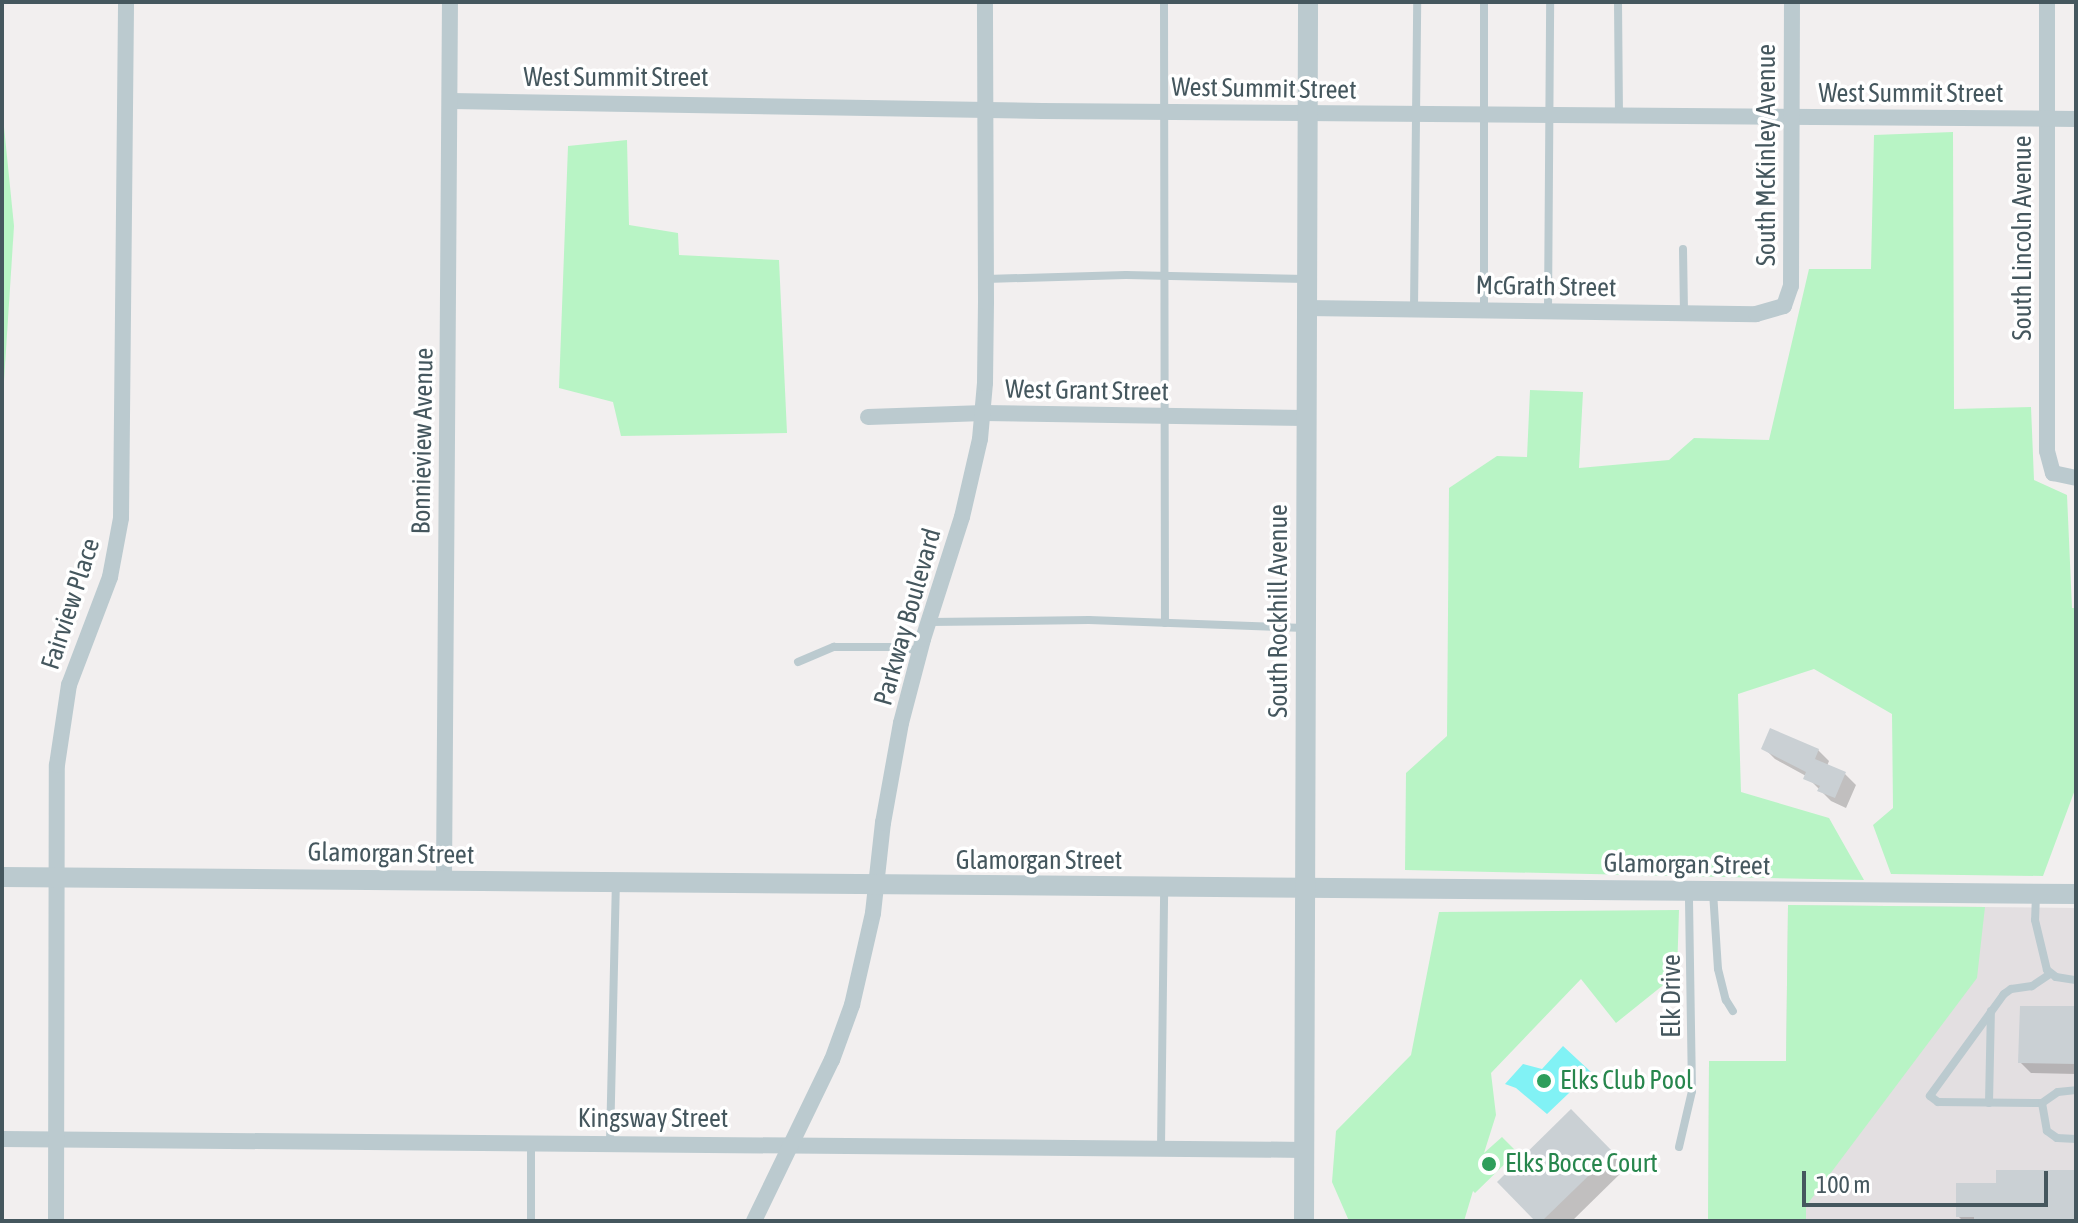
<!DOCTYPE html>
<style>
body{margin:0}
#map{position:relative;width:2078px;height:1223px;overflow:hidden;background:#f2efef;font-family:"Asap Condensed",sans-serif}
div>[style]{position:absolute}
.education>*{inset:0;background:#e3dfe1}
.green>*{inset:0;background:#b8f4c5}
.water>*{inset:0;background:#81f2f5}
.shadow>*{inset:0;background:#0003}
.building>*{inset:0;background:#cad0d4}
.service>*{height:8px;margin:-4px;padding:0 4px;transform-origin:4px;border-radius:4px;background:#bbcacf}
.minor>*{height:16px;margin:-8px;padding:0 8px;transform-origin:8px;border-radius:8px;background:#bbcacf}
.tertiary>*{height:20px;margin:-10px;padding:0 10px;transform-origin:10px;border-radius:10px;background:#bbcacf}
.dots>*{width:22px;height:22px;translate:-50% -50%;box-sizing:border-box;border:4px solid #fff;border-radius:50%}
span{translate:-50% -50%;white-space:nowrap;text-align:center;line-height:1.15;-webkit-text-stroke:7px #fff;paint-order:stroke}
.street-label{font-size:26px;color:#45575e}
.leisure-label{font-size:26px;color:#27864d}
.left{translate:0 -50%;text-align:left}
.frame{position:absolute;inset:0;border:4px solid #45575e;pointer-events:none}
.scale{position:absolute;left:1802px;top:1171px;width:246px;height:36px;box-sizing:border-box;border:4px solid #45575e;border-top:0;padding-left:10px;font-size:24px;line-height:28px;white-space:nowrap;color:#45575e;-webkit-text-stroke:6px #fff;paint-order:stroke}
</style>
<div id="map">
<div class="education">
<div style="clip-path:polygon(1788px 905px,2076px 908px,2076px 1221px,1708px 1221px,1709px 1061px,1786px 1061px)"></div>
</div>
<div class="green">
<div style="clip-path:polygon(2px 107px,14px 226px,2px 412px)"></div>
<div style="clip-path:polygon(1953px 132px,1954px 409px,2031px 407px,2034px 480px,2067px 495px,2072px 608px,2076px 608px,2076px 787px,2043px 876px,1891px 874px,1873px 825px,1893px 808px,1892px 714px,1814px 669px,1738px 694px,1741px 792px,1829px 818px,1864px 880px,1405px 870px,1406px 773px,1447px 736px,1449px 488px,1497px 456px,1527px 457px,1530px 390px,1583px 392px,1579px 468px,1669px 460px,1694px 438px,1769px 440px,1809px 269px,1871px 269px,1874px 135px)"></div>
<div style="clip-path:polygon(627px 140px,629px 225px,678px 233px,679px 255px,779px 260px,787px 433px,621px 436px,613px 402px,559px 388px,568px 146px)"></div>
<div style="clip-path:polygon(1788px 905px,1985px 907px,1977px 978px,1806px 1206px,1806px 1221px,1708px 1221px,1709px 1061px,1786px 1061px)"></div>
<div style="clip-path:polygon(1679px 910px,1677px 974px,1616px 1023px,1581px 979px,1491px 1073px,1496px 1115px,1484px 1153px,1502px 1137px,1517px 1152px,1475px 1193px,1473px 1191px,1464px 1221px,1349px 1221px,1332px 1182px,1336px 1131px,1411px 1055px,1439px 912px)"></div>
</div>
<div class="water">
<div style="clip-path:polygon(1563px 1046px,1591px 1072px,1547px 1114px,1516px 1088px,1505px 1084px,1523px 1064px,1542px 1069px)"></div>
</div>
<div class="shadow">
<div style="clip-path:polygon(1764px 748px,1818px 750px,1829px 761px,1827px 766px,1845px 774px,1856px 785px,1846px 808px,1831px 801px,1806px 776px,1775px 759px)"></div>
<div style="clip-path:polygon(2076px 1008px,2076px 1083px,2076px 1074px,2031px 1073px,2020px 1062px)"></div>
<div style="clip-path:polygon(1571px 1112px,1626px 1168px,1572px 1221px,1538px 1221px)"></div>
<div style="clip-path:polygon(2075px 1147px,2076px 1221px,1963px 1221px,1958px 1216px,1998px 1185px,2075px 1172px)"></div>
</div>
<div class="building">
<div style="clip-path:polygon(1770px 728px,1819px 749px,1815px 759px,1846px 772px,1835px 798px,1817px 791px,1820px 786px,1803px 779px,1806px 772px,1761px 749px)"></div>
<div style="clip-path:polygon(2020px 1006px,2076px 1006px,2076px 1064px,2018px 1063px)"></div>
<div style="clip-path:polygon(1571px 1109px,1613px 1152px,1542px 1221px,1535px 1221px,1497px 1182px)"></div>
<div style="clip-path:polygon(1996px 1170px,2076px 1170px,2076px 1221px,1974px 1221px,1974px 1217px,1956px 1217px,1956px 1183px,1996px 1183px)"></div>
</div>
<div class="service">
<div style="left:1164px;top:2px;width:621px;rotate:89.91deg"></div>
<div style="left:1484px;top:2px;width:309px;rotate:90deg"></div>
<div style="left:1618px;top:2px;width:115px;rotate:89.5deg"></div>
<div style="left:1683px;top:249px;width:63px;rotate:89.1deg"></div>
<div style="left:986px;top:279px;width:140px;rotate:-1.6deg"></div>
<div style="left:1126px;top:275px;width:180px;rotate:1.3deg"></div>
<div style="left:1414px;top:309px;width:307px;rotate:-89.4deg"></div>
<div style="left:1548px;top:311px;width:309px;rotate:-89.6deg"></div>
<div style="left:930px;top:622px;width:159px;rotate:-0.7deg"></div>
<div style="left:1089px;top:620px;width:215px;rotate:2.1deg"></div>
<div style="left:798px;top:662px;width:39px;rotate:-23deg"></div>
<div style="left:834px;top:647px;width:70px"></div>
<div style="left:904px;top:647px;width:16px;rotate:18deg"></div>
<div style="left:1713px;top:892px;width:77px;rotate:86.3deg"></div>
<div style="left:1718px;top:969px;width:32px;rotate:76deg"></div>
<div style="left:1726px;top:1000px;width:13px;rotate:58deg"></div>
<div style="left:2036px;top:894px;width:26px;rotate:92deg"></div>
<div style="left:2035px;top:920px;width:51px;rotate:76.5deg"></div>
<div style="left:2047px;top:970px;width:11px;rotate:38deg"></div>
<div style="left:2056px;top:977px;width:20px;rotate:9deg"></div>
<div style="left:2050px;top:974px;width:22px;rotate:146deg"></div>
<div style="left:2032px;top:986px;width:21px;rotate:172deg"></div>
<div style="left:2011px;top:989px;width:9px;rotate:144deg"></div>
<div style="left:2004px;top:994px;width:126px;rotate:126deg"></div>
<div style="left:1930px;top:1096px;width:10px;rotate:37deg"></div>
<div style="left:1938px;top:1102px;width:104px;rotate:0.6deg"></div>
<div style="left:2042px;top:1103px;width:19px;rotate:-35deg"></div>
<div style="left:2058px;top:1092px;width:18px;rotate:-6deg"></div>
<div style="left:1989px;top:1103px;width:92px;rotate:-88.8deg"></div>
<div style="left:2042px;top:1103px;width:28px;rotate:80deg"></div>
<div style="left:2047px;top:1131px;width:12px;rotate:35deg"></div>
<div style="left:2057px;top:1138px;width:19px;rotate:3deg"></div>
<div style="left:610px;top:1143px;width:260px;rotate:-88.7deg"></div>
<div style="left:1679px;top:1147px;width:57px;rotate:-76.9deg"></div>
<div style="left:1692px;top:1091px;width:199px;rotate:-90.9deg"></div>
<div style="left:1161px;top:1148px;width:260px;rotate:-89.3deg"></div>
<div style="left:531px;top:1221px;width:78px;rotate:-90deg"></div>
</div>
<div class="minor">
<div style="left:2047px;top:2px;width:449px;rotate:90deg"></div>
<div style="left:2047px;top:451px;width:23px;rotate:75deg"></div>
<div style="left:2053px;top:473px;width:24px;rotate:12deg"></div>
<div style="left:451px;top:101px;width:591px;rotate:0.97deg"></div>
<div style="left:1042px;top:111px;width:1034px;rotate:0.44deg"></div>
<div style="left:1306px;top:308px;width:450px;rotate:0.8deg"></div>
<div style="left:1756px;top:314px;width:29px;rotate:-16deg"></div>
<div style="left:1784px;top:306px;width:21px;rotate:-71deg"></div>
<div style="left:1791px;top:286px;width:284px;rotate:-89.8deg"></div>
<div style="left:868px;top:417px;width:116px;rotate:-2deg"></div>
<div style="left:984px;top:413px;width:321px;rotate:0.9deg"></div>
<div style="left:444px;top:880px;width:878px;rotate:-89.61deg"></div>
<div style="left:2px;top:1139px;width:1302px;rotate:0.48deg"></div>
<div style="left:56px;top:1221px;width:456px;rotate:-89.9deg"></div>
<div style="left:57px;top:765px;width:81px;rotate:-81.5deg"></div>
<div style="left:69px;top:685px;width:116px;rotate:-69.2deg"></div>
<div style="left:110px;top:577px;width:60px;rotate:-79.4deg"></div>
<div style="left:121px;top:518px;width:516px;rotate:-89.44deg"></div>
<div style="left:754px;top:1221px;width:179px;rotate:-64.2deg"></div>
<div style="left:832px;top:1060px;width:59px;rotate:-70deg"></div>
<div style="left:852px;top:1005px;width:94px;rotate:-77.1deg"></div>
<div style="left:873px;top:913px;width:91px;rotate:-83.7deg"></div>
<div style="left:883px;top:823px;width:102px;rotate:-79.8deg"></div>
<div style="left:901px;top:723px;width:87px;rotate:-75.3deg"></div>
<div style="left:923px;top:639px;width:128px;rotate:-72.3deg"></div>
<div style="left:962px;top:517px;width:80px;rotate:-77deg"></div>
<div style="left:980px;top:439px;width:56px;rotate:-84.9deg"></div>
<div style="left:985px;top:383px;width:81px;rotate:-89.3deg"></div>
<div style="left:986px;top:302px;width:300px;rotate:-90.2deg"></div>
</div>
<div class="tertiary">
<div style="left:2px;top:877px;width:2074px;rotate:0.47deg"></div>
<div style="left:1304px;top:1221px;width:1219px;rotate:-89.81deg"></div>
</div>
<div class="dots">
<div style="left:1544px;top:1081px;background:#2e9e5b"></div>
<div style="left:1489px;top:1164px;background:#2e9e5b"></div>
</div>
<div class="street-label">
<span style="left:616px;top:78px">West Summit Street</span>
<span style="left:1264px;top:89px;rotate:1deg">West Summit Street</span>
<span style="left:1911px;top:94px">West Summit Street</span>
<span style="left:1767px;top:155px;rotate:-90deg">South McKinley Avenue</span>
<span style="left:2023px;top:238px;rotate:-90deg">South Lincoln Avenue</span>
<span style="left:1546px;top:287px;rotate:1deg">McGrath Street</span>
<span style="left:1087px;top:391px;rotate:1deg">West Grant Street</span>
<span style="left:423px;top:441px;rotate:-89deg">Bonnieview Avenue</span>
<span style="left:71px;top:604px;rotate:-72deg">Fairview Place</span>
<span style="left:1279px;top:611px;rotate:-90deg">South Rockhill Avenue</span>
<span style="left:908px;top:617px;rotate:-74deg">Parkway Boulevard</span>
<span style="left:391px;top:854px;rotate:1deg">Glamorgan Street</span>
<span style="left:1039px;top:861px">Glamorgan Street</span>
<span style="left:1687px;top:865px;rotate:1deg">Glamorgan Street</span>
<span style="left:1672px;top:996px;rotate:-90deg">Elk Drive</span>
<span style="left:653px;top:1119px">Kingsway Street</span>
</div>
<div class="leisure-label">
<span class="left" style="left:1560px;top:1081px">Elks Club Pool</span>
<span class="left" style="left:1505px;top:1164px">Elks Bocce Court</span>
</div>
<div class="frame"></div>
<div class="scale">100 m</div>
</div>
